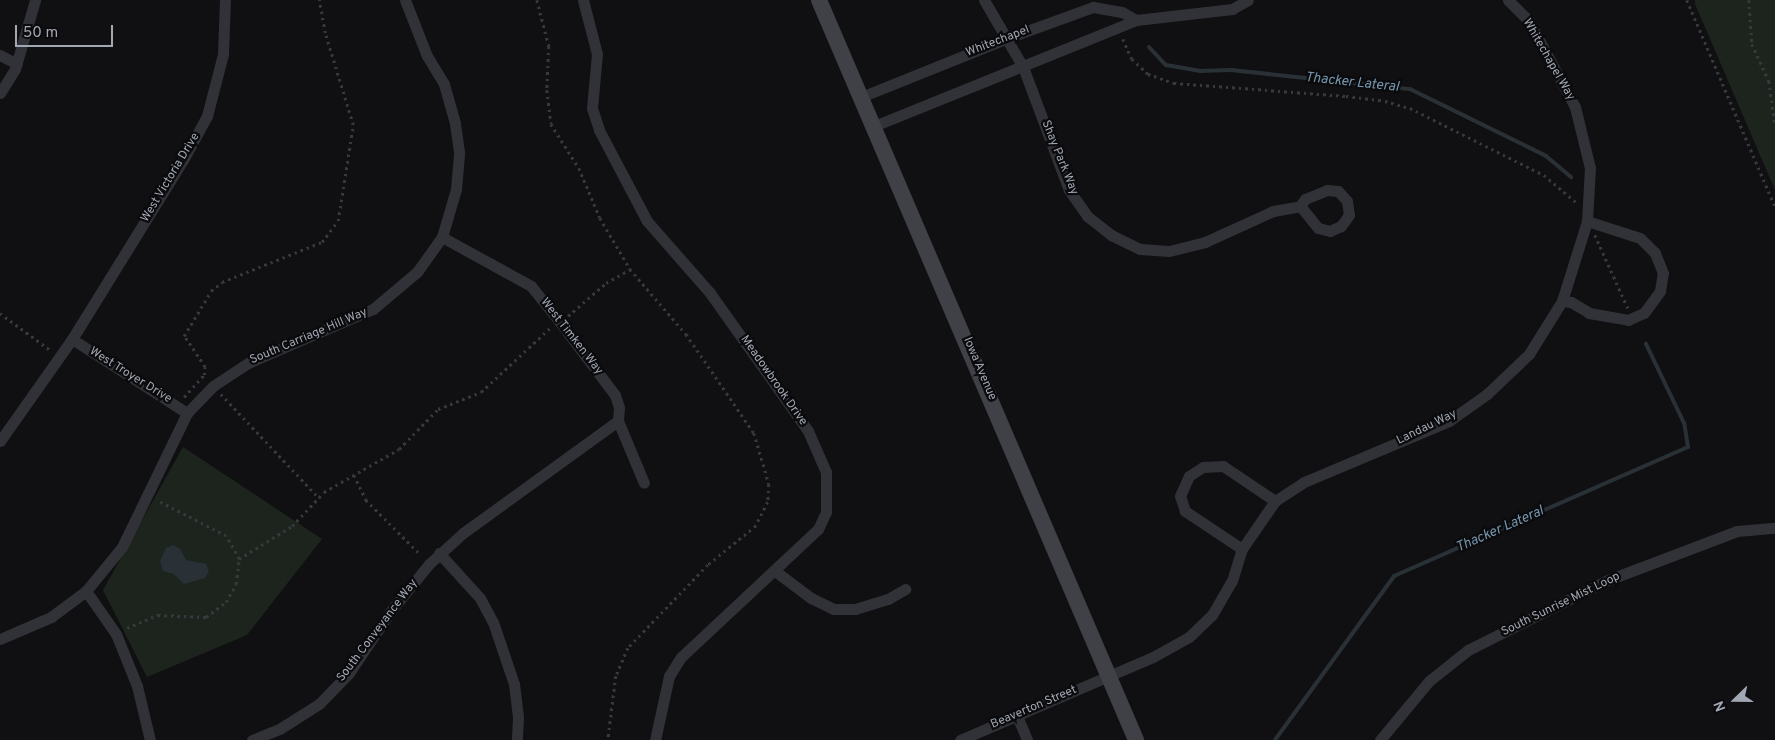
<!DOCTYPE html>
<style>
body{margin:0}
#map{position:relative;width:1775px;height:740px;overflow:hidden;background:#101012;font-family:Overpass,sans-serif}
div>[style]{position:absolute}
.green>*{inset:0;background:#1d241d}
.water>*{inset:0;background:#293137}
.stream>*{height:4px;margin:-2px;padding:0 2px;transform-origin:2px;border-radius:2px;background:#293137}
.path>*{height:2.5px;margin-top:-1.25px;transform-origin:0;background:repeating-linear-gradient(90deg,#37393e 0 2.5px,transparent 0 6.5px)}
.street>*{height:11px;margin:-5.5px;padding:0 5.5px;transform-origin:5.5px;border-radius:5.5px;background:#313237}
.secondary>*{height:16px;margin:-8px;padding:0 8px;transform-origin:8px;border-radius:8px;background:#3f4147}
span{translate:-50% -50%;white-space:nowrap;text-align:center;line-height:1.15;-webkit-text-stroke:4.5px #0b0b0d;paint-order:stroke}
.street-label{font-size:12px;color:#a1a7b3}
.water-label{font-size:14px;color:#7797af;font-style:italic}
.north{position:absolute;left:1710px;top:675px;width:50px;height:50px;-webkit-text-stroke:4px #0b0b0d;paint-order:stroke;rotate:248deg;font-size:14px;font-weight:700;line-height:20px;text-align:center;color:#a1a7b3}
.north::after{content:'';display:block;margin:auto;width:18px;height:22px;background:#a1a7b3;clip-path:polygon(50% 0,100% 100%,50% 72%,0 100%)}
.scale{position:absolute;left:15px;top:25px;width:98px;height:22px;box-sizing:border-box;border:2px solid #a1a7b3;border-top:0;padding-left:6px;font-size:15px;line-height:18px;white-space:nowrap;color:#a1a7b3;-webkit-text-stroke:4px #0b0b0d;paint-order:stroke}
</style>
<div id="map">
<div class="green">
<div style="clip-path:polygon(1695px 0,1775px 0,1775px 190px,1695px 4px)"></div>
<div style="clip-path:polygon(183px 447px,322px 539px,247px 635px,147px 677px,103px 590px)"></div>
</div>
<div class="water">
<div style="clip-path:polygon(173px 545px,180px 549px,186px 560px,206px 564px,209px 571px,205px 578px,184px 584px,174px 574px,163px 571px,160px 561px,166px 548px)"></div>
</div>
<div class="stream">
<div style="left:1149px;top:47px;width:25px;rotate:47deg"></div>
<div style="left:1166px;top:65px;width:35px;rotate:10deg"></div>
<div style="left:1200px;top:71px;width:31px;rotate:-2deg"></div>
<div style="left:1231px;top:70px;width:180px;rotate:6.1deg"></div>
<div style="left:1410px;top:89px;width:152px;rotate:26.2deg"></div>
<div style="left:1546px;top:156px;width:33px;rotate:40deg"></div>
<div style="left:1275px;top:740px;width:203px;rotate:-54deg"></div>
<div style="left:1394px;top:576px;width:321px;rotate:-23.7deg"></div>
<div style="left:1688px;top:447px;width:24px;rotate:-99deg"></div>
<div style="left:1684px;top:423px;width:88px;rotate:-115.7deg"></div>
</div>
<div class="path">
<div style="left:537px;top:0;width:48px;rotate:75.4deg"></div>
<div style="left:549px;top:46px;width:44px;rotate:92.6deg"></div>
<div style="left:547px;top:90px;width:34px;rotate:83deg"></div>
<div style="left:551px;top:124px;width:52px;rotate:57.5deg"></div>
<div style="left:579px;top:168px;width:54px;rotate:67.2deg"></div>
<div style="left:600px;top:218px;width:59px;rotate:59.5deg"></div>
<div style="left:630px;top:269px;width:86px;rotate:49.3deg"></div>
<div style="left:686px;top:334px;width:120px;rotate:55.5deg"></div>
<div style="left:754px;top:433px;width:53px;rotate:73.6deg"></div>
<div style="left:769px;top:484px;width:18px;rotate:93deg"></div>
<div style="left:768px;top:502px;width:27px;rotate:117deg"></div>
<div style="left:756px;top:526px;width:62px;rotate:140.9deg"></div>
<div style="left:708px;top:565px;width:115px;rotate:133.9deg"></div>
<div style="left:628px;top:648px;width:30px;rotate:113deg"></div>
<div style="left:616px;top:676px;width:64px;rotate:97.1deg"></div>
<div style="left:1687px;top:0;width:224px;rotate:66.9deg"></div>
<div style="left:1749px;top:0;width:44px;rotate:86.1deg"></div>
<div style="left:1752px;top:44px;width:41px;rotate:65.3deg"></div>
<div style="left:1769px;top:81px;width:43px;rotate:82.1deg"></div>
<div style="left:1123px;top:39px;width:22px;rotate:66deg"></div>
<div style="left:1132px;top:59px;width:22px;rotate:43deg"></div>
<div style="left:1148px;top:74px;width:28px;rotate:19deg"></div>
<div style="left:1174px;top:83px;width:172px;rotate:4.3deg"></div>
<div style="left:1346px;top:96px;width:39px;rotate:7deg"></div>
<div style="left:1385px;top:101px;width:26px;rotate:16deg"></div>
<div style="left:1410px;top:108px;width:150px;rotate:26.6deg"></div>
<div style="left:1544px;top:175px;width:42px;rotate:40.2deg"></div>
<div style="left:1595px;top:235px;width:80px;rotate:65.7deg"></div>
<div style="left:0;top:313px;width:62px;rotate:36.5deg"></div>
<div style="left:568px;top:316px;width:50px;rotate:-41deg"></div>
<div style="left:606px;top:283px;width:28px;rotate:-30deg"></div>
<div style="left:221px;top:394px;width:141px;rotate:46.7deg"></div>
<div style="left:184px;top:397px;width:30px;rotate:-48deg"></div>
<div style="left:204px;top:375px;width:8px;rotate:-83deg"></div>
<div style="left:205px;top:367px;width:37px;rotate:-124deg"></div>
<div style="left:184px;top:336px;width:52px;rotate:-59deg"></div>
<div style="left:211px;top:291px;width:14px;rotate:-39deg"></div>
<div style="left:222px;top:282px;width:108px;rotate:-21.8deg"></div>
<div style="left:322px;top:242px;width:26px;rotate:-53deg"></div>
<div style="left:338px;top:221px;width:97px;rotate:-81.1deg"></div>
<div style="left:353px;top:125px;width:96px;rotate:-106.9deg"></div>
<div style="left:325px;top:33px;width:34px;rotate:-100deg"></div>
<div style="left:354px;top:475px;width:28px;rotate:64deg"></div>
<div style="left:366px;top:500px;width:78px;rotate:45deg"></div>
<div style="left:239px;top:559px;width:62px;rotate:-31.9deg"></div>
<div style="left:292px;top:526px;width:47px;rotate:-46.7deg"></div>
<div style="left:324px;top:492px;width:86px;rotate:-29.8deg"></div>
<div style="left:399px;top:449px;width:56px;rotate:-45.7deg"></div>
<div style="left:438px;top:409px;width:46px;rotate:-21.6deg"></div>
<div style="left:481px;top:392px;width:96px;rotate:-42.9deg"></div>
<div style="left:127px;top:628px;width:34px;rotate:-23deg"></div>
<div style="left:158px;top:615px;width:48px;rotate:2.4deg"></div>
<div style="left:206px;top:617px;width:25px;rotate:-37deg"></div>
<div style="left:226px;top:602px;width:21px;rotate:-61deg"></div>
<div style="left:236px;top:584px;width:25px;rotate:-83deg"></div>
<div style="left:239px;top:559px;width:26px;rotate:-119deg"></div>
<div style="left:226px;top:536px;width:76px;rotate:-152.8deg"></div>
</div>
<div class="street">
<div style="left:583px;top:0;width:56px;rotate:75.5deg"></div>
<div style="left:597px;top:54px;width:54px;rotate:95.3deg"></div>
<div style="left:592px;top:108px;width:23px;rotate:72deg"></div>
<div style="left:599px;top:130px;width:103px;rotate:62.2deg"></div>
<div style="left:647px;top:221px;width:96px;rotate:48.8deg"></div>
<div style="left:710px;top:293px;width:169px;rotate:54.6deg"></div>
<div style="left:808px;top:431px;width:45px;rotate:66.3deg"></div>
<div style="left:826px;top:472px;width:40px;rotate:90deg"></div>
<div style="left:826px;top:512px;width:19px;rotate:115deg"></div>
<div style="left:818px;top:529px;width:187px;rotate:136.9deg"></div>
<div style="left:681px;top:657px;width:22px;rotate:122deg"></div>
<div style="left:669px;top:676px;width:66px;rotate:102.3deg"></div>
<div style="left:984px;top:0;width:78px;rotate:59.8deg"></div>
<div style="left:1023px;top:67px;width:131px;rotate:69.5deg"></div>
<div style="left:1069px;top:190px;width:32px;rotate:55deg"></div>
<div style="left:1087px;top:216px;width:31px;rotate:38deg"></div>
<div style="left:1111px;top:235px;width:32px;rotate:26deg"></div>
<div style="left:1140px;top:249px;width:29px;rotate:4deg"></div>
<div style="left:1169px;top:251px;width:37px;rotate:-14deg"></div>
<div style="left:1205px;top:242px;width:75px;rotate:-24.5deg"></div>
<div style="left:1273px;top:211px;width:27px;rotate:-10deg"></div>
<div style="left:0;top:55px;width:19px;rotate:28deg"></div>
<div style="left:0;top:93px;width:28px;rotate:-58deg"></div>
<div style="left:15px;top:69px;width:72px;rotate:-73.8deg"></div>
<div style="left:861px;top:97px;width:155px;rotate:-21.9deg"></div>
<div style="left:1005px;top:39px;width:94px;rotate:-20deg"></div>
<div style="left:1093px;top:7px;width:29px;rotate:10deg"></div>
<div style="left:1122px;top:12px;width:16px;rotate:30deg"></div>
<div style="left:874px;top:126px;width:283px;rotate:-22deg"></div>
<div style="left:1136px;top:20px;width:97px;rotate:-6.5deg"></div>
<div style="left:1232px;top:9px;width:18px;rotate:-29deg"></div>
<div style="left:1327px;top:190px;width:11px;rotate:5deg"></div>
<div style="left:1338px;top:191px;width:13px;rotate:48deg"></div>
<div style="left:1347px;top:201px;width:14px;rotate:82deg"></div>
<div style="left:1349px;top:215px;width:14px;rotate:126deg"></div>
<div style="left:1341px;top:226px;width:12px;rotate:156deg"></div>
<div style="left:1330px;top:231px;width:12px;rotate:-166deg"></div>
<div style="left:1318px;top:228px;width:28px;rotate:-129deg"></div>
<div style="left:1300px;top:206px;width:9px;rotate:-54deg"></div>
<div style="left:1305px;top:199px;width:24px;rotate:-22deg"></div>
<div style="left:442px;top:237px;width:102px;rotate:28.8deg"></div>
<div style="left:531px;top:286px;width:45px;rotate:51.3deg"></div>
<div style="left:559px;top:321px;width:93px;rotate:52.9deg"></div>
<div style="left:615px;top:395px;width:13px;rotate:72deg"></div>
<div style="left:619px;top:407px;width:14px;rotate:94deg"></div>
<div style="left:618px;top:421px;width:67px;rotate:67.2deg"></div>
<div style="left:1562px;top:301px;width:9px;rotate:6deg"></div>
<div style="left:1571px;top:302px;width:21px;rotate:31deg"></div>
<div style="left:1589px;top:313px;width:40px;rotate:10deg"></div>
<div style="left:1628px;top:320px;width:17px;rotate:-24deg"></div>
<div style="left:1644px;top:313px;width:27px;rotate:-54deg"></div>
<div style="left:1660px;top:291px;width:18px;rotate:-81deg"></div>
<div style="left:1663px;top:273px;width:22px;rotate:-112deg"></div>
<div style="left:1655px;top:253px;width:21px;rotate:-135deg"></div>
<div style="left:1640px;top:238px;width:56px;rotate:-162.2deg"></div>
<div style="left:72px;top:339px;width:137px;rotate:32.8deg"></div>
<div style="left:0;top:441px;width:125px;rotate:-54.8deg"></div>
<div style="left:72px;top:339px;width:211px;rotate:-58.2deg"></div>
<div style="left:183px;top:160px;width:50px;rotate:-61.4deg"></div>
<div style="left:207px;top:116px;width:64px;rotate:-75.5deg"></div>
<div style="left:223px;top:54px;width:54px;rotate:-87.9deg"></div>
<div style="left:1242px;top:549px;width:69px;rotate:-146.3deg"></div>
<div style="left:1185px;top:511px;width:16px;rotate:-108deg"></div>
<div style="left:1180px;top:496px;width:22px;rotate:-66deg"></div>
<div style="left:1189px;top:476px;width:17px;rotate:-33deg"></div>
<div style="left:1203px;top:467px;width:20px;rotate:-3deg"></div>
<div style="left:1223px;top:466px;width:63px;rotate:33.9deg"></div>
<div style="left:439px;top:553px;width:61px;rotate:47.7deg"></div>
<div style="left:480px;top:598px;width:27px;rotate:62deg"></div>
<div style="left:493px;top:622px;width:65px;rotate:71.3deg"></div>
<div style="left:514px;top:684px;width:34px;rotate:83deg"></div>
<div style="left:518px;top:718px;width:22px;rotate:93deg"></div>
<div style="left:775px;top:571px;width:45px;rotate:36.9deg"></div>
<div style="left:811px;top:598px;width:25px;rotate:26deg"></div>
<div style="left:834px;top:609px;width:21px"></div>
<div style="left:855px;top:609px;width:34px;rotate:-17deg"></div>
<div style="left:888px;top:599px;width:20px;rotate:-30deg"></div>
<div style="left:86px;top:591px;width:52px;rotate:55.1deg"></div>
<div style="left:116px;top:634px;width:56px;rotate:68deg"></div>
<div style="left:137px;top:686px;width:56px;rotate:76.5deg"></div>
<div style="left:0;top:639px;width:56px;rotate:-23.3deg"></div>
<div style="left:51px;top:617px;width:44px;rotate:-36.6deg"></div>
<div style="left:86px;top:591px;width:57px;rotate:-50.7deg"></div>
<div style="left:122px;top:547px;width:149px;rotate:-64.1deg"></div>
<div style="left:187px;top:413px;width:37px;rotate:-46deg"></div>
<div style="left:213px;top:386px;width:42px;rotate:-33.3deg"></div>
<div style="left:248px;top:363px;width:136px;rotate:-23.4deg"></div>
<div style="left:373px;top:309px;width:57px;rotate:-40.1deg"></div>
<div style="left:417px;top:272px;width:43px;rotate:-54.5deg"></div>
<div style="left:442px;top:237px;width:50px;rotate:-73.7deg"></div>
<div style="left:456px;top:189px;width:37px;rotate:-85deg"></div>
<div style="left:459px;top:152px;width:29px;rotate:-98deg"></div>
<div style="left:455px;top:123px;width:41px;rotate:-105.8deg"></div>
<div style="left:444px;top:84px;width:33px;rotate:-121deg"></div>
<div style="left:427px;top:56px;width:60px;rotate:-111.4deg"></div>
<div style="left:1017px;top:716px;width:26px;rotate:67deg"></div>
<div style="left:252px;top:740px;width:31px;rotate:-22deg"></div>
<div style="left:281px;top:728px;width:45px;rotate:-32.3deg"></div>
<div style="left:319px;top:704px;width:43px;rotate:-45.9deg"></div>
<div style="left:349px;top:673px;width:73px;rotate:-56.1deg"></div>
<div style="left:390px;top:612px;width:62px;rotate:-50.9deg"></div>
<div style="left:429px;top:564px;width:46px;rotate:-42.4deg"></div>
<div style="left:463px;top:533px;width:191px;rotate:-35.9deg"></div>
<div style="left:960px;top:740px;width:210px;rotate:-23.3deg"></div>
<div style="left:1153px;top:657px;width:41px;rotate:-29.1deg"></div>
<div style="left:1189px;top:637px;width:32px;rotate:-44deg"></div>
<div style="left:1212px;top:615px;width:39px;rotate:-60deg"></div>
<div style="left:1232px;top:581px;width:34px;rotate:-73deg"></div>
<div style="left:1242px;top:549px;width:58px;rotate:-55.5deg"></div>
<div style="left:1275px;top:501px;width:35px;rotate:-33deg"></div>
<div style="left:1304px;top:482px;width:157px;rotate:-22.8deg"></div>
<div style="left:1449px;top:421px;width:47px;rotate:-35.4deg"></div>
<div style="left:1487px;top:394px;width:58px;rotate:-43.6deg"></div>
<div style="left:1529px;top:354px;width:62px;rotate:-58.1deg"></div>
<div style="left:1562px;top:301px;width:84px;rotate:-72.6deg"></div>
<div style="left:1587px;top:221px;width:53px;rotate:-86.8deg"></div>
<div style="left:1590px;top:168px;width:63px;rotate:-103.8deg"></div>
<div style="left:1575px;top:107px;width:98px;rotate:-118.1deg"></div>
<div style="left:1529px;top:21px;width:30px;rotate:-135deg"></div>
<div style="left:1380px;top:740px;width:77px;rotate:-50.3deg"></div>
<div style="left:1429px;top:681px;width:50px;rotate:-38.5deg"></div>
<div style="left:1468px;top:650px;width:157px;rotate:-26.6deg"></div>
<div style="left:1608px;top:580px;width:138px;rotate:-20.8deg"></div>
<div style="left:1737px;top:531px;width:38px;rotate:-5deg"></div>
</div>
<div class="secondary">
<div style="left:819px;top:0;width:805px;rotate:66.81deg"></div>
</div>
<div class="street-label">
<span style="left:998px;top:42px;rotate:-21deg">Whitechapel</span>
<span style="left:1548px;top:60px;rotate:60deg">Whitechapel Way</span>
<span style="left:1059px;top:158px;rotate:68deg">Shay Park Way</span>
<span style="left:171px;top:178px;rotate:-59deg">West Victoria Drive</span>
<span style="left:309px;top:337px;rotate:-23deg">South Carriage Hill Way</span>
<span style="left:571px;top:337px;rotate:52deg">West Timken Way</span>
<span style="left:979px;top:369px;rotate:67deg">Iowa Avenue</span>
<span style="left:130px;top:376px;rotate:32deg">West Troyer Drive</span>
<span style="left:773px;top:381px;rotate:55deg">Meadowbrook Drive</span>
<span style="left:1427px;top:428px;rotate:-26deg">Landau Way</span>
<span style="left:1561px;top:605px;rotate:-26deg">South Sunrise Mist Loop</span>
<span style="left:378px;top:631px;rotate:-53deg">South Conveyance Way</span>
<span style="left:1034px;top:708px;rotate:-23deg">Beaverton Street</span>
</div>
<div class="water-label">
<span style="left:1352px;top:83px;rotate:6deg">Thacker Lateral</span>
<span style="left:1500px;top:530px;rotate:-24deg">Thacker Lateral</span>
</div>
<div class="north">N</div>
<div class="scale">50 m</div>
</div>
